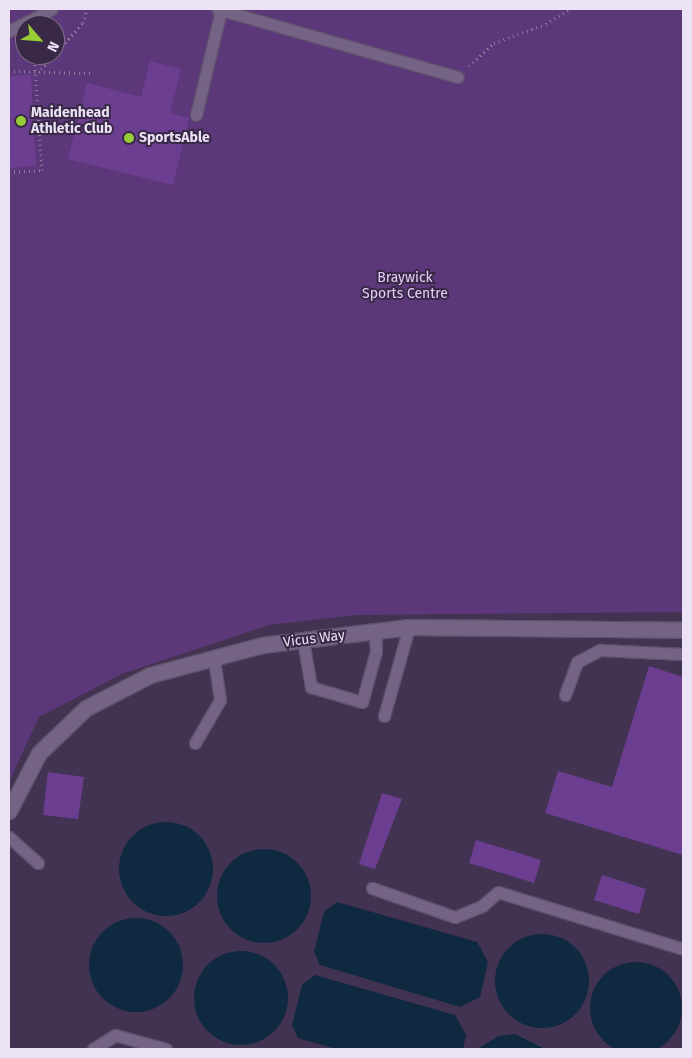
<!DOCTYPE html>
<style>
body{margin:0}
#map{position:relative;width:692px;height:1058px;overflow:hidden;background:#433352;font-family:"Fira Sans",sans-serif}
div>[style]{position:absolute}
.green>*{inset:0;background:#5c377a}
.water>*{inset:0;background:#0e2940}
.round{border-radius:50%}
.building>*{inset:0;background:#6c3e91}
.path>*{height:3px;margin-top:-1.5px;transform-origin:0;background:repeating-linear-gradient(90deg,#8b7e98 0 1px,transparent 0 5px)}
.roads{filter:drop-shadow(1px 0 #60526c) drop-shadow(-1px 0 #60526c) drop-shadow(0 1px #60526c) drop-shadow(0 -1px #60526c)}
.lane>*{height:11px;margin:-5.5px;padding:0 5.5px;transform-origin:5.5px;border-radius:5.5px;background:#746385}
.street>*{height:15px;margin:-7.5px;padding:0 7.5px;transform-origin:7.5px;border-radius:7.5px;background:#746385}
.dots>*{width:14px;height:14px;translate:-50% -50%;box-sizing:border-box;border:2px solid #392947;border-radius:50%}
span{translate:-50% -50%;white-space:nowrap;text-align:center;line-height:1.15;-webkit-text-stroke:4px #392947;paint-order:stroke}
.poi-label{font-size:14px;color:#ece2f6;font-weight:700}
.left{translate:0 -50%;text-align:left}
.park-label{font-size:14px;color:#e4cdfa}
.street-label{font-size:14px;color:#ece2f6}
.frame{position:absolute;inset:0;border:10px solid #ece2f6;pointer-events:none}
.north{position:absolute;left:15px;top:15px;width:50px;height:50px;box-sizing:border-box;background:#392947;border:1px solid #81738d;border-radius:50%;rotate:117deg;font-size:14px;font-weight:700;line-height:20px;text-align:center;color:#ece2f6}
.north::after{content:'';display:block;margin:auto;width:18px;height:22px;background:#97cc38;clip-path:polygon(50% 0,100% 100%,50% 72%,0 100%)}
</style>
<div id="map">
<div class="green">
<div style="clip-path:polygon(evenodd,9px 9px,683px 9px,683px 612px,355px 615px,269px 625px,122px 674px,39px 717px,9px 782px,9px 9px,25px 25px,55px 25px,55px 55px,25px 55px,25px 25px)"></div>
</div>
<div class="water">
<div class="round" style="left:119px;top:822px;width:94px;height:94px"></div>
<div class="round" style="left:217px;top:849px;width:94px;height:94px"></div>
<div style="clip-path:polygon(337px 902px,477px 942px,488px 962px,480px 997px,460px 1007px,320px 965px,314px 952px,324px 912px)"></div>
<div class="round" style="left:89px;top:918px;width:94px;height:94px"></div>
<div class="round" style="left:495px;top:934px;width:94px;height:94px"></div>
<div class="round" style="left:194px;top:951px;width:94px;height:94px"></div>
<div class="round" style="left:590px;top:962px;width:92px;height:92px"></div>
<div style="clip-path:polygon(315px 975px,455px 1015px,466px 1035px,463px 1049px,336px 1049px,298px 1038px,292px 1025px,302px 985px)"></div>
<div style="clip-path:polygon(515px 1034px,545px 1049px,477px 1049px,499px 1036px)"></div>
</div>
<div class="building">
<div style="clip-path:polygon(150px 61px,181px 69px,170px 113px,189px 118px,173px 185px,68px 159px,87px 83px,141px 97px)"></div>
<div style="clip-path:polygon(31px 75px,36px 166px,9px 168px,9px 76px)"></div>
<div style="clip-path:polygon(649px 666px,683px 677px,683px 855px,545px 813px,558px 771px,612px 787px)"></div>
<div style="clip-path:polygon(48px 772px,84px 777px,78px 819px,43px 815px)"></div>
<div style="clip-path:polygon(382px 793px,402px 799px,375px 869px,359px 864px)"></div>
<div style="clip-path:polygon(476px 840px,541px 860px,534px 883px,469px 863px)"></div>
<div style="clip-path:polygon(602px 875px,646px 889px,639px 914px,594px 900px)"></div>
</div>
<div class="path">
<div style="left:55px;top:54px;width:42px;rotate:-47.9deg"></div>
<div style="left:83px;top:23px;width:15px;rotate:-74deg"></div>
<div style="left:469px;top:66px;width:34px;rotate:-43deg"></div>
<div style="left:494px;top:43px;width:55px;rotate:-20.1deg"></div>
<div style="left:546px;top:24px;width:27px;rotate:-33deg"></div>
<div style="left:41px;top:69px;width:19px;rotate:-47deg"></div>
<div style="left:9px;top:71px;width:81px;rotate:1.4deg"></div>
<div style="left:9px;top:172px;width:33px;rotate:-3deg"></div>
<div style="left:42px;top:170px;width:115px;rotate:-94deg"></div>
</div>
<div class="roads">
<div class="lane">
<div style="left:221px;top:10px;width:246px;rotate:15.8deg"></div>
<div style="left:9px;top:31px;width:48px;rotate:-27.1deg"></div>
<div style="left:196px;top:115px;width:108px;rotate:-76.6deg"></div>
<div style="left:221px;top:10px;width:4px;rotate:-166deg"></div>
<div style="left:303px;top:640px;width:48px;rotate:80.3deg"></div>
<div style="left:311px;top:687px;width:53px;rotate:16.4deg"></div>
<div style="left:362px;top:702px;width:53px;rotate:-74.6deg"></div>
<div style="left:376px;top:651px;width:20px;rotate:-93deg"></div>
<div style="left:565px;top:695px;width:35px;rotate:-70deg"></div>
<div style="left:577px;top:662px;width:26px;rotate:-28deg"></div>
<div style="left:600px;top:650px;width:83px;rotate:2.8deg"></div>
<div style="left:384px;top:716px;width:92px;rotate:-74.3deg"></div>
<div style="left:195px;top:743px;width:50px;rotate:-59.8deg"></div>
<div style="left:220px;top:700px;width:41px;rotate:-98.3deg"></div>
<div style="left:9px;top:837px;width:39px;rotate:42deg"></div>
<div style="left:372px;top:888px;width:88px;rotate:19.3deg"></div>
<div style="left:455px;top:917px;width:29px;rotate:-22deg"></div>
<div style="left:482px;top:906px;width:21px;rotate:-41deg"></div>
<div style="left:498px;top:892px;width:194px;rotate:17.1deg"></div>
<div style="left:93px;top:1049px;width:26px;rotate:-32deg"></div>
<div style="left:115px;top:1035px;width:53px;rotate:15.4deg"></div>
</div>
<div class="street">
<div style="left:9px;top:811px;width:65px;rotate:-62.7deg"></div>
<div style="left:39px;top:753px;width:65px;rotate:-43.8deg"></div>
<div style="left:86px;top:708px;width:72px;rotate:-27.3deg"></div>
<div style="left:150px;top:675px;width:116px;rotate:-15deg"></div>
<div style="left:262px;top:645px;width:148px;rotate:-7deg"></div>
<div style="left:409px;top:627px;width:274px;rotate:0.6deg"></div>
</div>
</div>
<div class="dots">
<div style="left:21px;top:121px;background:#97cc38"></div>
<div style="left:129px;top:138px;background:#97cc38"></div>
</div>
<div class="poi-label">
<span class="left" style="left:31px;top:121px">Maidenhead<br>Athletic Club</span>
<span class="left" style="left:139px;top:138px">SportsAble</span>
</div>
<div class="park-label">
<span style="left:405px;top:286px">Braywick<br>Sports Centre</span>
</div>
<div class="street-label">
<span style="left:314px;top:639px;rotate:-7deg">Vicus Way</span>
</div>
<div class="frame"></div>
<div class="north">N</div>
</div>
